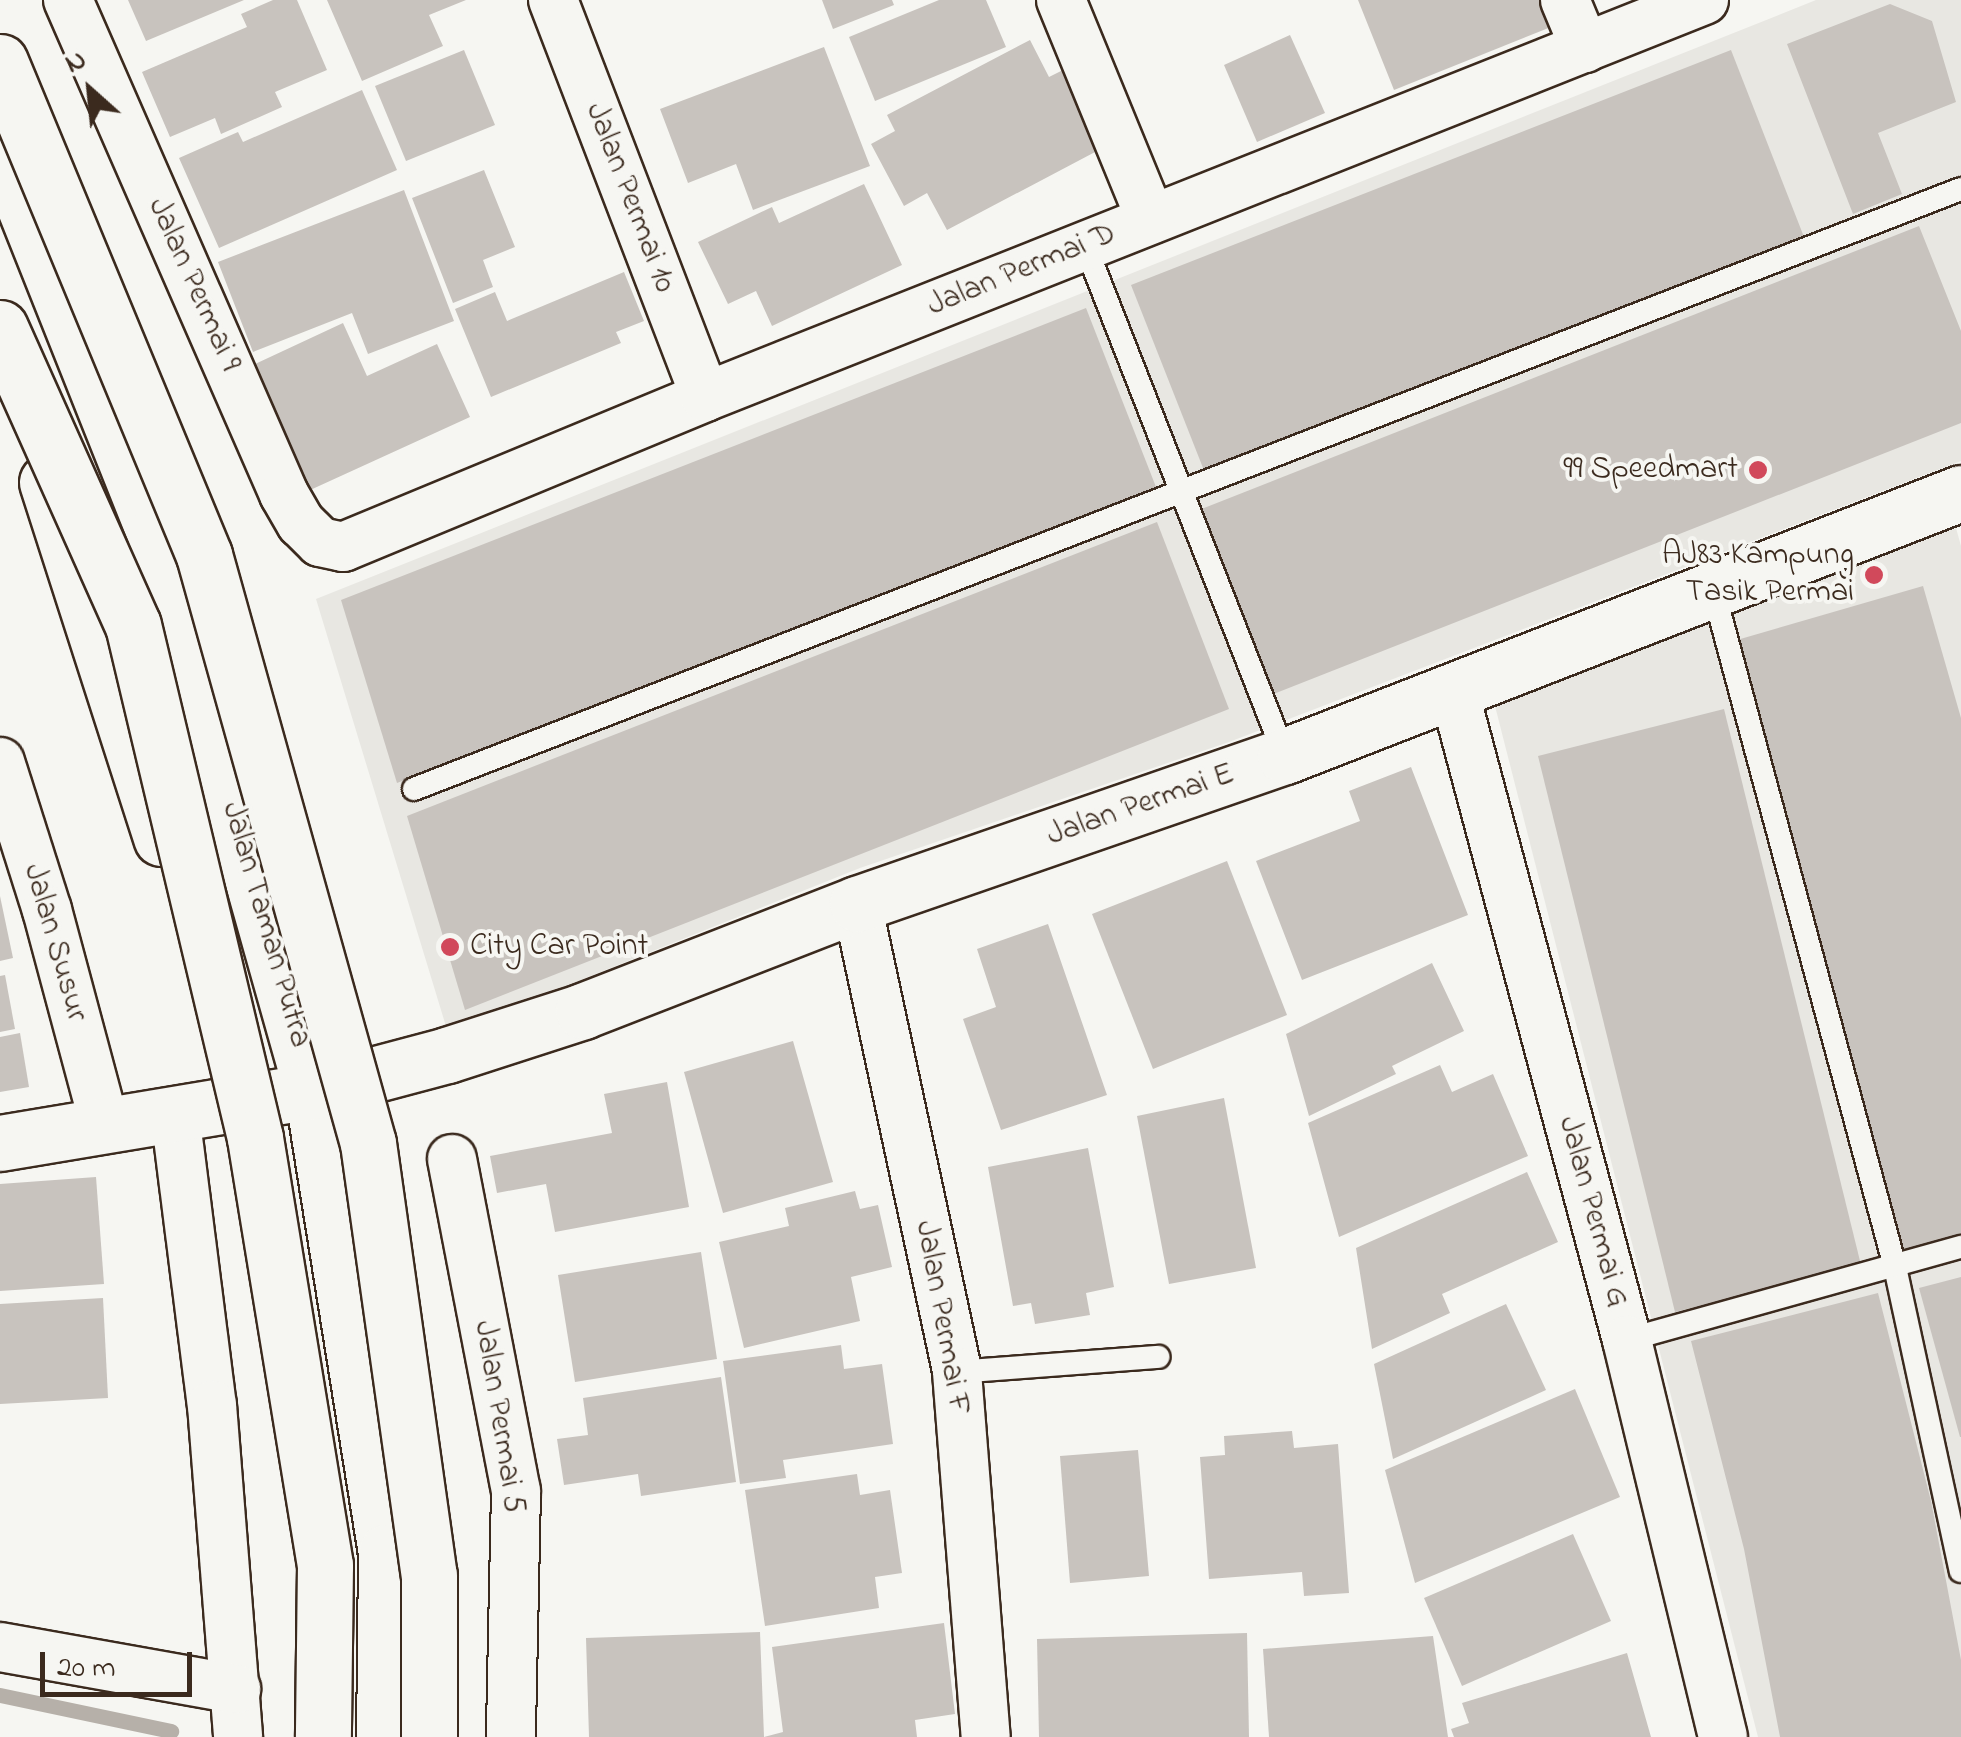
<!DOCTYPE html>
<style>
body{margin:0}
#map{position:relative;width:1961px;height:1737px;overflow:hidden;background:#f6f6f2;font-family:"Indie Flower",sans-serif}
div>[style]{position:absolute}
.built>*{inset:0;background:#e8e7e2}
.stream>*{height:15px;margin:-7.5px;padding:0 7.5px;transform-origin:7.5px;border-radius:7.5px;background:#b6b0a9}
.building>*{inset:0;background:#c8c3be}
.roads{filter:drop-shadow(2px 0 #3b2a1e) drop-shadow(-2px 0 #3b2a1e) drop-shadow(0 2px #3b2a1e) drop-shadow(0 -2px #3b2a1e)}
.service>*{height:22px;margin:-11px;padding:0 11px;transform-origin:11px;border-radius:11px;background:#f6f6f2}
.minor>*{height:48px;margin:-24px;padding:0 24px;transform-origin:24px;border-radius:24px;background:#f6f6f2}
.tertiary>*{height:55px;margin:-27.5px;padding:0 27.5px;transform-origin:27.5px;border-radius:27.5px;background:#f6f6f2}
.bridges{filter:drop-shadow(2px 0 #3b2a1e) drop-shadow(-2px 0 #3b2a1e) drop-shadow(0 2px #3b2a1e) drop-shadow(0 -2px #3b2a1e)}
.motorway-bridge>*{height:55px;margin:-27.5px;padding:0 27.5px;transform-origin:27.5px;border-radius:27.5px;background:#f6f6f2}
.dots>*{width:28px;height:28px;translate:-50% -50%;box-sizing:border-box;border:5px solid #f6f6f2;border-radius:50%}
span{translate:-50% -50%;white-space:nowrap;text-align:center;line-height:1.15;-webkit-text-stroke:8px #f6f6f2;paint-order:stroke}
.street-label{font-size:32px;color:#3b2a1e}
.poi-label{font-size:32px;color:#3b2a1e}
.right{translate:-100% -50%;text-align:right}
.left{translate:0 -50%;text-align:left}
.north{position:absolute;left:40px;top:40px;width:100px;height:100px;-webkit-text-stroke:8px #f6f6f2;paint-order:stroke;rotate:333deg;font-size:28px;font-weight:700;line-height:40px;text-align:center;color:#3b2a1e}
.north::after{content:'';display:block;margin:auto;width:35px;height:45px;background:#3b2a1e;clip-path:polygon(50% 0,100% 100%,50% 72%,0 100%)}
.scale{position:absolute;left:40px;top:1652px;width:152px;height:45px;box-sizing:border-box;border:5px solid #3b2a1e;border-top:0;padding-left:12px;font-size:30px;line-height:35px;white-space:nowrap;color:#3b2a1e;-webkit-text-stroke:8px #f6f6f2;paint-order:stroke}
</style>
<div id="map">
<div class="built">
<div style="clip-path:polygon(1816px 0,1961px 0,1961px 461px,1229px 742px,860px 868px,448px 1033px,316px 599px)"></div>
<div style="clip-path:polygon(1956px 528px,1961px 546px,1961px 1737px,1758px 1737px,1495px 706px)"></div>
</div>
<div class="stream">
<div style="left:0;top:1695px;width:175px;rotate:11.9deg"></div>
</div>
<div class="building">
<div style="clip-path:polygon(128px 0,244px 0,146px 41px)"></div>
<div style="clip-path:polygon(273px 0,297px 0,327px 70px,275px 92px,282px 107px,221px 134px,215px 118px,170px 137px,142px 72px,247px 27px,241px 14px)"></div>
<div style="clip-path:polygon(327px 0,466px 0,429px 15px,443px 46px,362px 81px)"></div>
<div style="clip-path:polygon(822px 0,892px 0,894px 5px,833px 29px)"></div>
<div style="clip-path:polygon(939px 0,986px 0,1006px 47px,875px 101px,849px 37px)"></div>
<div style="clip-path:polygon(1358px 0,1558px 0,1566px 21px,1394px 90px)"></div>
<div style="clip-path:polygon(1890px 4px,1932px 21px,1956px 102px,1878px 133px,1902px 194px,1853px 214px,1787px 44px)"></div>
<div style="clip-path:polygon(1290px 35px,1325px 113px,1257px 142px,1224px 65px)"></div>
<div style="clip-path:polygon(1030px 40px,1049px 77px,1073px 65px,1114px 142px,947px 230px,927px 193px,904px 206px,871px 144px,895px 131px,887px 115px)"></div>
<div style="clip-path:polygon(824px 47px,870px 166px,753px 210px,736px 164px,688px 183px,660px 109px)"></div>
<div style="clip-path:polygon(464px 50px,495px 125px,406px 161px,375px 86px)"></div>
<div style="clip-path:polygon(1731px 50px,1804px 237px,1205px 473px,1131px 285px)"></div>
<div style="clip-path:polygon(362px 90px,397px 170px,219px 248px,179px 158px,238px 132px,243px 142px)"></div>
<div style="clip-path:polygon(484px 170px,515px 247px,483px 260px,493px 287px,453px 303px,412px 198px)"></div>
<div style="clip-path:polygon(864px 184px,902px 265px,772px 326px,756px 291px,728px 304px,698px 242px,772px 207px,779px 223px)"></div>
<div style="clip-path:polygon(404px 190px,454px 321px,368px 354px,352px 313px,253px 352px,218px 262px)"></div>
<div style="clip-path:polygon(1919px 226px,1961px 331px,1961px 423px,1271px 695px,1199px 510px)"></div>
<div style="clip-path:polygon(624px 272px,644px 321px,616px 332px,621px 343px,491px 397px,455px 309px,495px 292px,507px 321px)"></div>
<div style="clip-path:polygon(1086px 308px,1156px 487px,397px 783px,341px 600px)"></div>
<div style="clip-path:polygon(343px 323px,367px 376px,437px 344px,470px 417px,308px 491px,251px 366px)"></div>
<div style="clip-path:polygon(1157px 522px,1229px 709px,465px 1010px,407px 816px)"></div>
<div style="clip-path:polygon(1923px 586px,1961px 718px,1961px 1233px,1902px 1250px,1730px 642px)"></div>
<div style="clip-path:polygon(1724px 709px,1861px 1265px,1675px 1312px,1538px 756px)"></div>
<div style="clip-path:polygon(1411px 767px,1468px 915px,1302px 980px,1256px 861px,1360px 821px,1349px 791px)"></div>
<div style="clip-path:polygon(1227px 861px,1287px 1015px,1153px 1069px,1092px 914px)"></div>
<div style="clip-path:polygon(0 896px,13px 958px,0 961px)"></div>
<div style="clip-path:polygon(1048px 924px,1107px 1095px,1001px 1130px,963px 1019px,996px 1007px,977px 949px)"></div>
<div style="clip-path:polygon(1432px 963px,1464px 1031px,1392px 1066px,1396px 1074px,1309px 1116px,1286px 1034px)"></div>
<div style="clip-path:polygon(5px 975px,15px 1029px,0 1032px,0 976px)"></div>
<div style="clip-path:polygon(20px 1033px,29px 1087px,0 1092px,0 1037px)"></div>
<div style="clip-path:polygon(793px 1041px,833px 1182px,723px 1213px,684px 1072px)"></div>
<div style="clip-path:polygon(1440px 1065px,1452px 1092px,1493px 1074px,1528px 1156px,1339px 1237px,1308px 1123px)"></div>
<div style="clip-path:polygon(667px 1082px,689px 1207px,555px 1232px,546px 1184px,497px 1193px,490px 1156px,612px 1133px,604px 1094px)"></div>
<div style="clip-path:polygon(1224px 1098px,1256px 1268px,1169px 1284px,1137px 1116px)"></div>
<div style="clip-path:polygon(1088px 1148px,1114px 1287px,1086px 1293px,1090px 1315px,1035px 1324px,1031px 1303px,1013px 1306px,988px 1167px)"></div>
<div style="clip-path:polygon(1527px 1172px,1558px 1242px,1442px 1294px,1450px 1313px,1372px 1349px,1356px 1248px)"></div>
<div style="clip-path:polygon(96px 1177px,104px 1284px,0 1291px,0 1184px)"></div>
<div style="clip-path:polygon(855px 1191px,860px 1209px,878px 1205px,892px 1267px,851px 1277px,860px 1321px,744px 1348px,719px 1242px,789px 1226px,785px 1208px)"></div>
<div style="clip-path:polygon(701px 1252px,717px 1359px,575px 1382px,558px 1275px)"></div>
<div style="clip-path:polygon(1961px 1277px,1961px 1437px,1960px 1437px,1919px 1288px)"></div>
<div style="clip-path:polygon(1878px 1293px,1931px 1501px,1961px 1660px,1961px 1737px,1780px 1737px,1744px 1549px,1691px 1341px)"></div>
<div style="clip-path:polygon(103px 1298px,108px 1398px,0 1404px,0 1304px)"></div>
<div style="clip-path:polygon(1506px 1304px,1546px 1390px,1393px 1459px,1374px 1364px)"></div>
<div style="clip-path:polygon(841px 1345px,844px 1369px,882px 1364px,893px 1444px,783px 1460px,786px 1478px,740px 1484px,723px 1361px)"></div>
<div style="clip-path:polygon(721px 1377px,736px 1482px,641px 1496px,638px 1474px,564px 1485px,557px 1439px,588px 1435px,583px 1398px)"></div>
<div style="clip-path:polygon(1575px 1389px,1620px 1497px,1415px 1583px,1385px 1470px)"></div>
<div style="clip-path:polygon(1292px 1431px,1294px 1448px,1338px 1444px,1349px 1593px,1304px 1596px,1302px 1572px,1209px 1579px,1200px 1457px,1225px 1455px,1224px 1436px)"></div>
<div style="clip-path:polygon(1138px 1450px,1149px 1576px,1070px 1583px,1060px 1456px)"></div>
<div style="clip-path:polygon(857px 1474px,860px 1495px,890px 1490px,902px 1573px,875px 1577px,879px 1608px,765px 1626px,745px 1490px)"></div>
<div style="clip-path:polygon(1573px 1534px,1611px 1621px,1462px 1686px,1424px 1598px)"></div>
<div style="clip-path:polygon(944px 1623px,955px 1714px,915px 1720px,917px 1737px,764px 1737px,783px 1732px,772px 1647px)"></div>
<div style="clip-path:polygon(760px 1632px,764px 1737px,589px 1737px,586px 1638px)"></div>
<div style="clip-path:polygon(1247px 1633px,1249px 1737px,1039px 1737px,1037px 1639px)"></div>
<div style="clip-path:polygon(1433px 1636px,1448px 1737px,1269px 1737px,1263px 1649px)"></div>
<div style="clip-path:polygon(1627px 1653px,1651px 1737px,1454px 1737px,1451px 1729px,1469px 1723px,1462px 1703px)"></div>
</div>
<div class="roads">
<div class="service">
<div style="left:1085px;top:245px;width:549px;rotate:68.63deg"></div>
<div style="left:1713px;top:589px;width:702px;rotate:74.97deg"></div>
<div style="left:1895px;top:1267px;width:311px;rotate:77.8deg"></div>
<div style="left:414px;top:789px;width:1659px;rotate:-21.2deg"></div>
<div style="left:1627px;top:1340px;width:347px;rotate:-15.6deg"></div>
<div style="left:957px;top:1372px;width:202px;rotate:-4.3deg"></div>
</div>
<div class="minor">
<div style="left:68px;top:0;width:539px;rotate:66.38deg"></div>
<div style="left:284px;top:494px;width:34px;rotate:60deg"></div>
<div style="left:301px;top:523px;width:27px;rotate:45deg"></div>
<div style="left:320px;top:542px;width:24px;rotate:12deg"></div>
<div style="left:343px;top:547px;width:392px;rotate:-22.5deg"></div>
<div style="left:705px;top:397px;width:1075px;rotate:-21.67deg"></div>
<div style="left:553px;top:0;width:425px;rotate:69deg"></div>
<div style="left:1061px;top:0;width:237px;rotate:67.7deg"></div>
<div style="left:1565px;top:0;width:52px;rotate:67.4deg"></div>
<div style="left:1453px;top:688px;width:675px;rotate:75.06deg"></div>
<div style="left:1627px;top:1340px;width:408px;rotate:76.4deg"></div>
<div style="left:0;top:762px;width:155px;rotate:72.4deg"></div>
<div style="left:47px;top:910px;width:224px;rotate:75deg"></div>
<div style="left:857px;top:904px;width:479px;rotate:77.9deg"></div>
<div style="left:957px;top:1372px;width:366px;rotate:85.5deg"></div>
<div style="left:175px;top:1114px;width:293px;rotate:82.8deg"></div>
<div style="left:212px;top:1405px;width:333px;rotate:85.5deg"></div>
<div style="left:452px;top:1159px;width:338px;rotate:79.1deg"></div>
<div style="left:516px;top:1491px;width:246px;rotate:91.2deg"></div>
<div style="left:0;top:1647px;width:240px;rotate:10.1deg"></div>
</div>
<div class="tertiary">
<div style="left:0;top:145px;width:419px;rotate:68.3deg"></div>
<div style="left:155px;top:534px;width:579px;rotate:74.26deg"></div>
<div style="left:312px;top:1091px;width:467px;rotate:80.9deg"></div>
<div style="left:386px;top:1552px;width:185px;rotate:90.6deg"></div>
<div style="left:47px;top:482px;width:374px;rotate:72.2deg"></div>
<div style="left:0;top:1143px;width:316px;rotate:-9.5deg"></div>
<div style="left:312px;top:1091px;width:140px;rotate:-14.9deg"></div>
<div style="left:447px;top:1055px;width:143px;rotate:-17.9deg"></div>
<div style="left:583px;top:1011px;width:294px;rotate:-21.3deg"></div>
<div style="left:857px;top:904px;width:453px;rotate:-19.1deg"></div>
<div style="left:1285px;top:756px;width:725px;rotate:-21.26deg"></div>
</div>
</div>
<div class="bridges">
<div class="motorway-bridge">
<div style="left:0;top:62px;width:534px;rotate:67.52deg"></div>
<div style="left:204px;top:555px;width:610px;rotate:74.42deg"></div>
<div style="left:368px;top:1143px;width:436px;rotate:82deg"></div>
<div style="left:429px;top:1575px;width:162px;rotate:90deg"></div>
<div style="left:0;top:328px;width:325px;rotate:65.9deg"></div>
<div style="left:133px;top:625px;width:527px;rotate:76.62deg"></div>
<div style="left:255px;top:1138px;width:433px;rotate:80.7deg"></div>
<div style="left:325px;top:1565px;width:172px;rotate:90.7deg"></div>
</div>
</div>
<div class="dots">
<div style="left:1758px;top:470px;background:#d1495b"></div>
<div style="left:1874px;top:575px;background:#d1495b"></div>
<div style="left:450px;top:947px;background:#d1495b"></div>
</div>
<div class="street-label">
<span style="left:629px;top:198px;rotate:69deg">Jalan Permai 10</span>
<span style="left:1022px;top:271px;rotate:-22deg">Jalan Permai D</span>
<span style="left:193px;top:285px;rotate:66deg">Jalan Permai 9</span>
<span style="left:1141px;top:806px;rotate:-19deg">Jalan Permai E</span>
<span style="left:265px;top:925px;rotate:74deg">Jalan Taman Putra</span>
<span style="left:54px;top:943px;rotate:74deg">Jalan Susur</span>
<span style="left:1592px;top:1212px;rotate:75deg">Jalan Permai G</span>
<span style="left:941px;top:1318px;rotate:80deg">Jalan Permai F</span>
<span style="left:498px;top:1417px;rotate:81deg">Jalan Permai 5</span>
</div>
<div class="poi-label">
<span class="right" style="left:1738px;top:470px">99 Speedmart</span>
<span class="right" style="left:1854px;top:575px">AJ83 Kampung<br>Tasik Permai</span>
<span class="left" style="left:470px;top:947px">City Car Point</span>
</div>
<div class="north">N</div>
<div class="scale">20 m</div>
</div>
